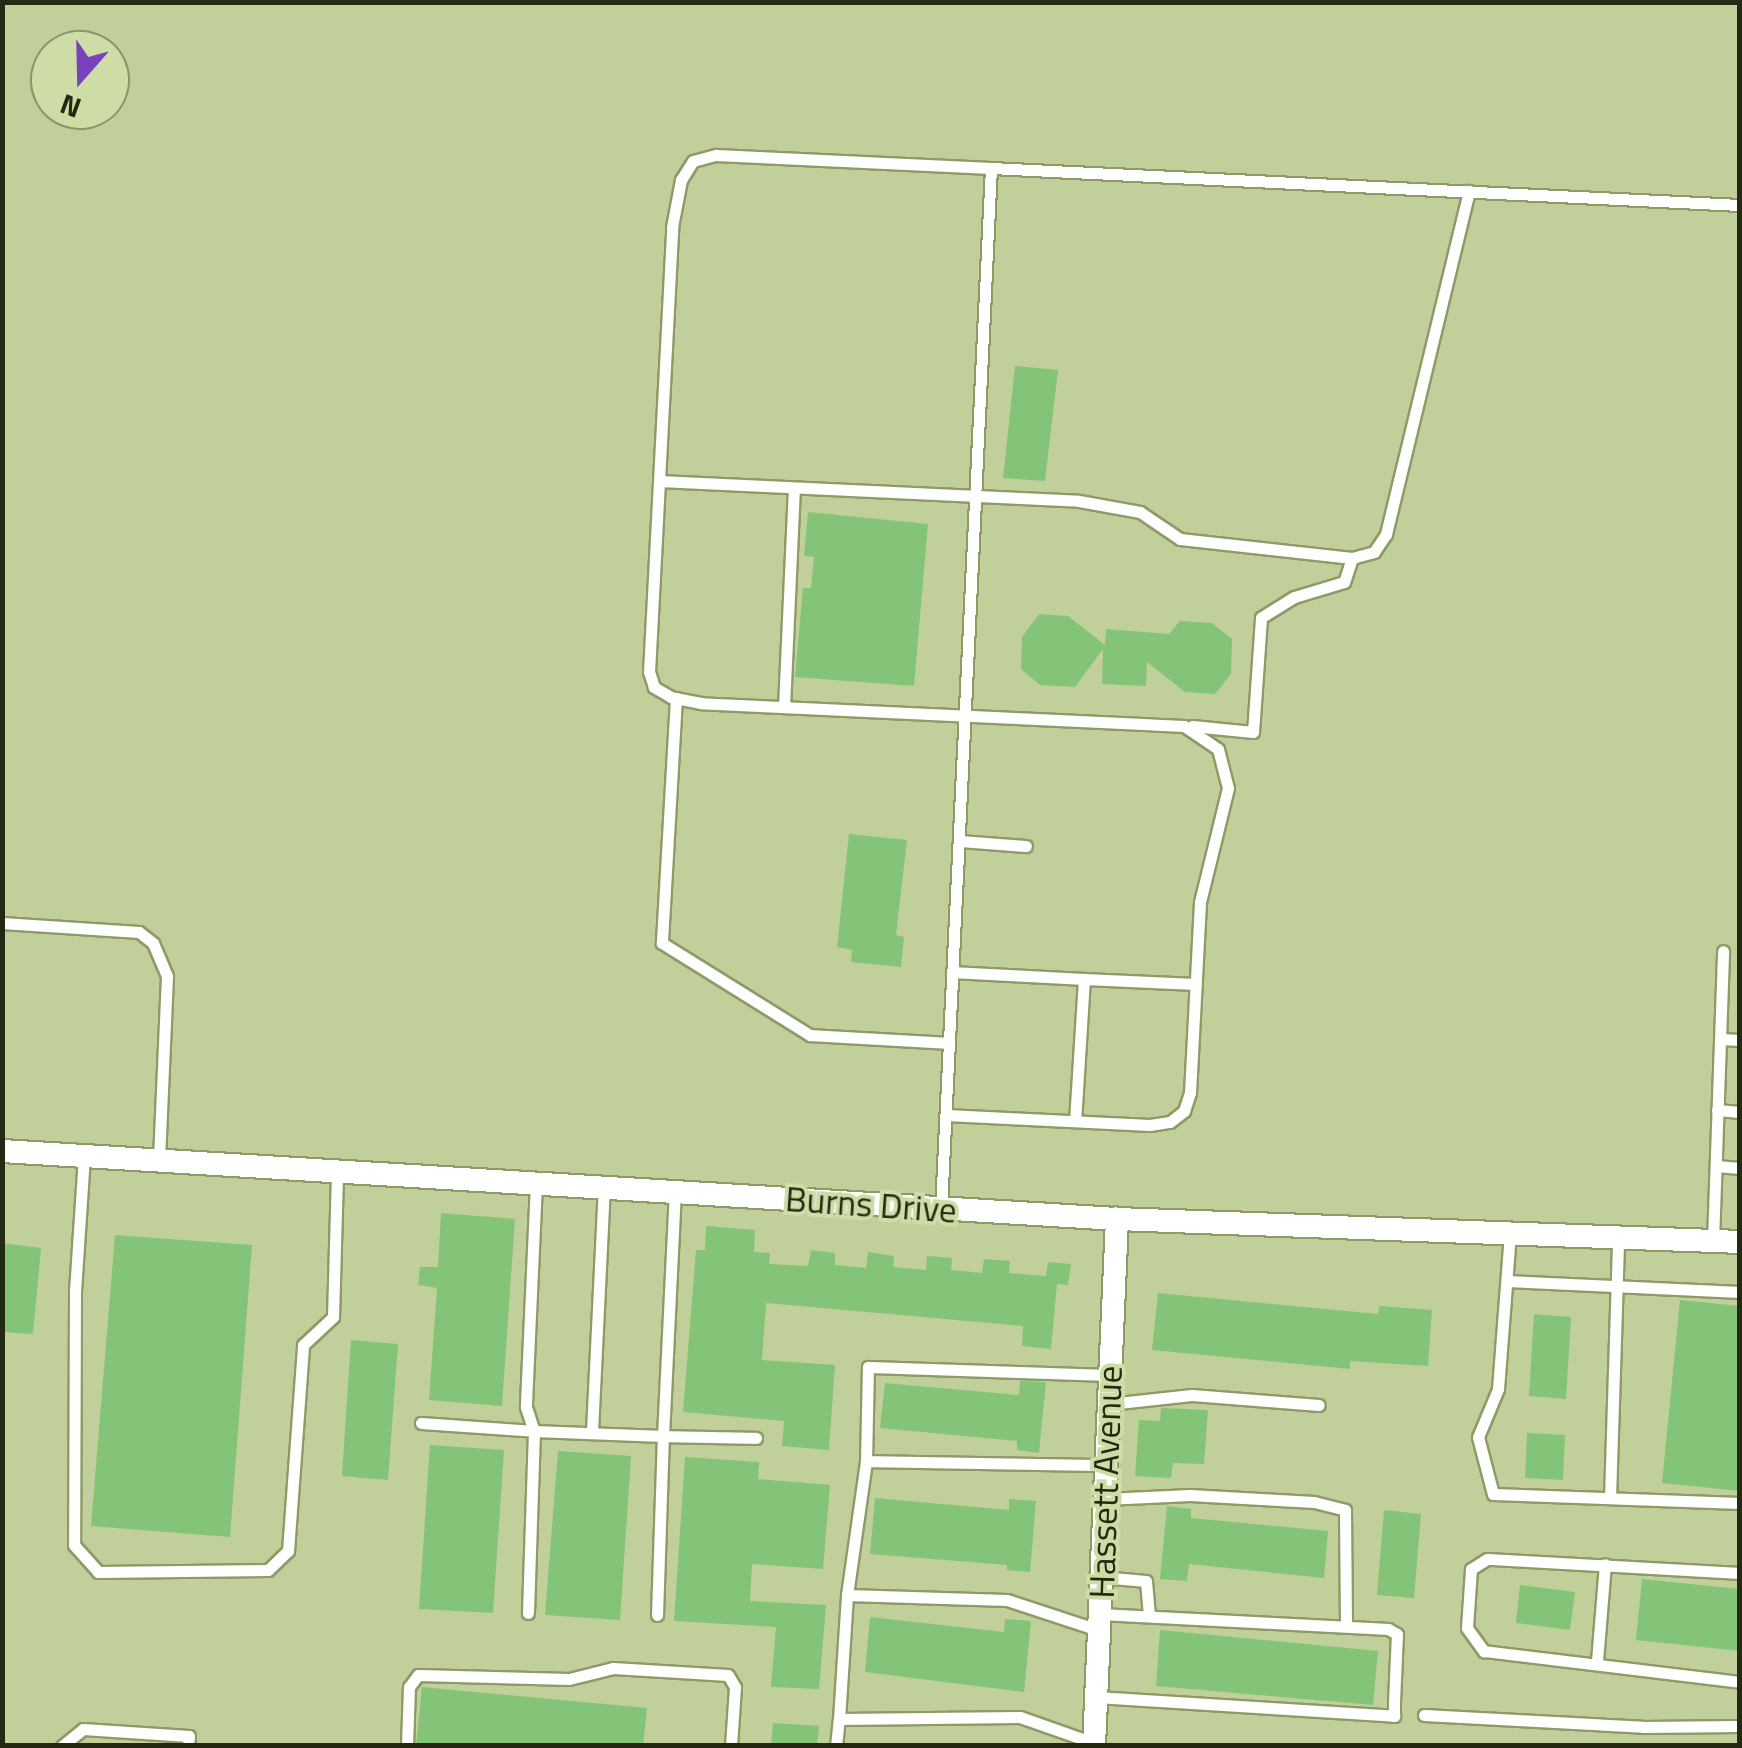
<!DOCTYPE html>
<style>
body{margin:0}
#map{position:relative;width:1742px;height:1748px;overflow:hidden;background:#c1d09a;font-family:"Titillium Web",sans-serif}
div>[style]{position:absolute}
.building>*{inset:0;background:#84c478}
.roads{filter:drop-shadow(2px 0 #8d9b67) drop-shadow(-2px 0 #8d9b67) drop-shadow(0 2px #8d9b67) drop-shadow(0 -2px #8d9b67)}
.lane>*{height:11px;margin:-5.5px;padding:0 5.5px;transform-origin:5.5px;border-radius:5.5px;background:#fff}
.street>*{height:22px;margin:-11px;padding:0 11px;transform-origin:11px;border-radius:11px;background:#fff}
span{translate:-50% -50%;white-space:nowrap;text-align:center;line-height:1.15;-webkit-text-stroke:8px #cedda6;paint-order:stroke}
.street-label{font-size:35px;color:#242914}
.frame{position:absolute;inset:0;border:5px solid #242914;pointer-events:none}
.north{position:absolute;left:30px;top:30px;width:100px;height:100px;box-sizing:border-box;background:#cedda6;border:2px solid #8a956c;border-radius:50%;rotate:200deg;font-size:28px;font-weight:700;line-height:40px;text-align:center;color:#242914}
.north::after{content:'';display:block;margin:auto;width:35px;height:45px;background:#7843ba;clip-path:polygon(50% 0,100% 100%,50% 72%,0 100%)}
</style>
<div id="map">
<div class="building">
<div style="clip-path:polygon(1015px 366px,1058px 370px,1045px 481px,1003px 478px)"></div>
<div style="clip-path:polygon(808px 512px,928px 524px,914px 686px,795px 677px,803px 588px,811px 588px,814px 557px,804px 556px)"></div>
<div style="clip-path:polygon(1039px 614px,1068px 616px,1105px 645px,1106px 629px,1169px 634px,1180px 621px,1212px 623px,1232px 639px,1231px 674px,1215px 694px,1185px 692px,1147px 662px,1146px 686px,1102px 684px,1103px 649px,1075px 687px,1040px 685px,1021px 669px,1022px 637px)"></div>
<div style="clip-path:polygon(849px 834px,907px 840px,896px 935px,904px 937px,901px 967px,851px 962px,852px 950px,837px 947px)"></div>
<div style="clip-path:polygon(441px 1213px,515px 1219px,502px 1406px,429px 1400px,437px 1288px,418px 1285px,420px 1267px,438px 1267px)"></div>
<div style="clip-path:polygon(706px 1226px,755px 1230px,754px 1252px,770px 1253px,769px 1264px,808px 1266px,811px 1250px,835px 1253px,835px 1265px,866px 1268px,868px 1252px,894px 1256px,893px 1267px,926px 1270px,927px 1256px,952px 1258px,951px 1270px,982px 1273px,984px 1259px,1010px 1261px,1009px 1273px,1046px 1276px,1048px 1262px,1071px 1264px,1068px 1285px,1057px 1284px,1051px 1349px,1022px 1346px,1023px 1326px,766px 1303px,762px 1360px,835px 1365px,829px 1450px,782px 1446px,784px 1421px,683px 1412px,696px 1250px,705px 1250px)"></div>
<div style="clip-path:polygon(115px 1235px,252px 1245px,230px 1537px,91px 1526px)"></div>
<div style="clip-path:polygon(2px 1243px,41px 1248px,33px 1334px,2px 1332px)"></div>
<div style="clip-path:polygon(1158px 1293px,1378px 1314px,1379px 1306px,1432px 1310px,1428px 1366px,1350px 1361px,1350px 1369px,1152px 1350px)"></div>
<div style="clip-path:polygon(1680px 1300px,1740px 1306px,1740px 1491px,1662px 1483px)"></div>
<div style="clip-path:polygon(1534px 1314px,1571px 1317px,1566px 1399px,1529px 1396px)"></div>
<div style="clip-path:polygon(351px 1340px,398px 1344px,388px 1480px,342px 1476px)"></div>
<div style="clip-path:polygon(1020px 1381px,1046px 1382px,1039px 1453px,1017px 1450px,1017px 1441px,880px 1428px,885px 1383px,1019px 1395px)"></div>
<div style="clip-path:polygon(1161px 1408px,1208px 1410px,1204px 1464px,1173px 1463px,1171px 1478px,1135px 1476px,1139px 1420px,1160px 1421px)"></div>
<div style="clip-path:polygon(1527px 1433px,1565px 1435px,1563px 1480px,1525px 1478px)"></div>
<div style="clip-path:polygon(430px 1445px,504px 1450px,493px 1613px,419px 1609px)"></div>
<div style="clip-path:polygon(558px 1451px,631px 1456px,620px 1620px,545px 1615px)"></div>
<div style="clip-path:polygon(685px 1457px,759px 1462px,758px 1479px,830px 1485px,823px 1569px,752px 1564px,750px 1601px,826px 1605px,819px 1689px,771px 1687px,776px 1627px,674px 1621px)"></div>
<div style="clip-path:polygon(875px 1498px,1009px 1510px,1009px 1499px,1036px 1501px,1030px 1572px,1007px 1570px,1007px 1565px,870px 1554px)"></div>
<div style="clip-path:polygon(1167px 1506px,1191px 1509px,1191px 1518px,1328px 1531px,1324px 1578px,1189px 1564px,1187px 1581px,1160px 1579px)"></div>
<div style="clip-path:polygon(1384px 1510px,1421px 1514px,1414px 1598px,1377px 1595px)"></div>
<div style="clip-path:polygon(1642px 1579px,1740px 1589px,1740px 1651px,1636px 1640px)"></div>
<div style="clip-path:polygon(1520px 1585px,1575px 1592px,1570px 1630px,1516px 1623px)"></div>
<div style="clip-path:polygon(870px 1617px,1004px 1632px,1005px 1619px,1031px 1621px,1024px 1692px,865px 1672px)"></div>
<div style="clip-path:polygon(1160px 1630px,1378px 1651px,1373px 1705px,1156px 1686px)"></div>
<div style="clip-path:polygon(422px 1687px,647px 1708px,643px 1746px,416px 1746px)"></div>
<div style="clip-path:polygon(773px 1723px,819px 1726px,817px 1746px,771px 1746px)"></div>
</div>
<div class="roads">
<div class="lane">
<div style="left:659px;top:481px;width:420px;rotate:2.7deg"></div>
<div style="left:1079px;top:501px;width:62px;rotate:10.2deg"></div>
<div style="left:1140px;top:512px;width:48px;rotate:34deg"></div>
<div style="left:1180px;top:539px;width:173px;rotate:6.3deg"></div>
<div style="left:1352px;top:558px;width:25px;rotate:108deg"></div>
<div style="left:1344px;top:582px;width:52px;rotate:163.3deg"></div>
<div style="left:1294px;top:597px;width:39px;rotate:148deg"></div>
<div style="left:1261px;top:618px;width:114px;rotate:94deg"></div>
<div style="left:1253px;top:732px;width:61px;rotate:-174.4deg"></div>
<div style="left:1352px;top:558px;width:23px;rotate:-15deg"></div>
<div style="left:1374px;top:552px;width:22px;rotate:-56deg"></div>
<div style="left:1386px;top:534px;width:353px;rotate:-76.4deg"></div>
<div style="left:676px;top:698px;width:245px;rotate:93.3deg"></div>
<div style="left:662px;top:943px;width:174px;rotate:31.9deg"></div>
<div style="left:810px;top:1035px;width:139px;rotate:3.3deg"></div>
<div style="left:784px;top:707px;width:219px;rotate:-87.4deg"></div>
<div style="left:959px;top:841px;width:67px;rotate:4.3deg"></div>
<div style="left:2px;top:923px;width:137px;rotate:3.8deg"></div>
<div style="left:139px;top:932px;width:18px;rotate:38deg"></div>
<div style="left:153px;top:943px;width:36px;rotate:67deg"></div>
<div style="left:167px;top:976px;width:184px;rotate:92.5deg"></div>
<div style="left:952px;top:972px;width:132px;rotate:3deg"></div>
<div style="left:1084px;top:979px;width:142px;rotate:93.6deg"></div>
<div style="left:1084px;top:979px;width:112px;rotate:2.6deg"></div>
<div style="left:1720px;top:1039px;width:20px;rotate:3deg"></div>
<div style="left:1717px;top:1110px;width:23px;rotate:5deg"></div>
<div style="left:946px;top:1115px;width:204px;rotate:2.8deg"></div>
<div style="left:1150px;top:1125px;width:20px;rotate:-9deg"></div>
<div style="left:1170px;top:1122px;width:18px;rotate:-38deg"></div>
<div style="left:1184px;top:1111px;width:19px;rotate:-72deg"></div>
<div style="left:1190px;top:1093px;width:191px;rotate:-87deg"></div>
<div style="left:1200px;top:902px;width:117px;rotate:-76.2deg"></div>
<div style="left:1228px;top:788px;width:40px;rotate:-104.4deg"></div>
<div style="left:1218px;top:749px;width:41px;rotate:-145.9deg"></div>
<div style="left:1184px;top:726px;width:484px;rotate:-177.3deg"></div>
<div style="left:701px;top:703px;width:31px;rotate:-169deg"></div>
<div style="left:671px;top:697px;width:20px;rotate:-150deg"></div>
<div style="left:654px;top:687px;width:16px;rotate:-108deg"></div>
<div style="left:649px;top:672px;width:446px;rotate:-87deg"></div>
<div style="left:672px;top:227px;width:48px;rotate:-79.2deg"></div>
<div style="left:681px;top:180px;width:22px;rotate:-58deg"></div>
<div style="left:693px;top:161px;width:24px;rotate:-15deg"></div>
<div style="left:716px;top:155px;width:275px;rotate:2.7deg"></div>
<div style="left:84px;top:1156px;width:137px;rotate:93.8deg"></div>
<div style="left:75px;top:1293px;width:252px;rotate:90.2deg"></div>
<div style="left:74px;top:1545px;width:36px;rotate:48deg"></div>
<div style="left:98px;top:1572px;width:170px;rotate:-0.7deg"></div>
<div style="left:268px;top:1570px;width:28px;rotate:-44deg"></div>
<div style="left:288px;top:1551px;width:207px;rotate:-85.8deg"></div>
<div style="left:303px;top:1345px;width:41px;rotate:-43deg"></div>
<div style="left:333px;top:1317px;width:146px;rotate:-88.4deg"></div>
<div style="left:1716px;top:1166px;width:24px;rotate:5deg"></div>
<div style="left:536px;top:1183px;width:224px;rotate:92.6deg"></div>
<div style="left:526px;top:1407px;width:25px;rotate:72deg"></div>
<div style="left:534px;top:1431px;width:129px;rotate:2.2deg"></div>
<div style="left:663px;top:1436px;width:244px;rotate:-87.2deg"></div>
<div style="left:941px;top:1208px;width:1041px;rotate:-87.25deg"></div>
<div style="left:991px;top:168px;width:750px;rotate:2.83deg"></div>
<div style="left:1510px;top:1233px;width:156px;rotate:94.4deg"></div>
<div style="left:1498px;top:1389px;width:52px;rotate:112.6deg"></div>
<div style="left:1478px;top:1437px;width:59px;rotate:75.3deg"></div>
<div style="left:1493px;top:1494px;width:247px;rotate:2.1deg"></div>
<div style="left:1713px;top:1241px;width:290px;rotate:-88deg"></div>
<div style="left:1507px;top:1281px;width:233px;rotate:2.7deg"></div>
<div style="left:1109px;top:1404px;width:83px;rotate:-6.2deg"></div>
<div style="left:1192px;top:1395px;width:127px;rotate:4.5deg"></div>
<div style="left:421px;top:1423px;width:113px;rotate:4deg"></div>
<div style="left:534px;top:1431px;width:182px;rotate:91.9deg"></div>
<div style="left:592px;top:1431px;width:243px;rotate:-87.2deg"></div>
<div style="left:866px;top:1461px;width:94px;rotate:-88.8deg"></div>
<div style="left:868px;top:1367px;width:242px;rotate:1.9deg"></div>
<div style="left:1610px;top:1498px;width:261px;rotate:-88.2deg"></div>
<div style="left:1105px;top:1499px;width:85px;rotate:-2.7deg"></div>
<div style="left:1190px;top:1495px;width:124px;rotate:3.2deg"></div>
<div style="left:1314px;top:1502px;width:32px;rotate:14deg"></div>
<div style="left:1345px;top:1510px;width:116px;rotate:89.5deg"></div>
<div style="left:1740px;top:1573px;width:253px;rotate:-176.8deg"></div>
<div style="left:1487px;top:1559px;width:19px;rotate:148deg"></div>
<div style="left:1471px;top:1569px;width:59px;rotate:93.9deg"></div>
<div style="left:1467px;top:1628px;width:29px;rotate:54deg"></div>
<div style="left:1484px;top:1651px;width:258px;rotate:6.9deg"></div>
<div style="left:1101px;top:1577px;width:45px;rotate:5.1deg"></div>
<div style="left:1146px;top:1581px;width:35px;rotate:85deg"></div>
<div style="left:847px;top:1595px;width:135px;rotate:-81.9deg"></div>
<div style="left:866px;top:1461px;width:240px;rotate:1deg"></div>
<div style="left:657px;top:1615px;width:179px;rotate:-88.1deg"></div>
<div style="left:663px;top:1436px;width:93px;rotate:1.2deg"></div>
<div style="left:1597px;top:1661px;width:97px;rotate:-85.3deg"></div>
<div style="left:1096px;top:1697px;width:299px;rotate:3.6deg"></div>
<div style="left:1394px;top:1716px;width:14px;rotate:-90deg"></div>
<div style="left:1394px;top:1702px;width:68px;rotate:-87.5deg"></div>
<div style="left:1397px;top:1634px;width:10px;rotate:-151deg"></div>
<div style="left:1388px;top:1629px;width:288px;rotate:-177deg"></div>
<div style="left:1424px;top:1715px;width:219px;rotate:3.1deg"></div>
<div style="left:1643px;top:1727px;width:97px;rotate:-0.6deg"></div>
<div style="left:839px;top:1719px;width:124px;rotate:-86.3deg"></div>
<div style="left:847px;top:1595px;width:160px;rotate:1.8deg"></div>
<div style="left:1007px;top:1600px;width:96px;rotate:18.2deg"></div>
<div style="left:62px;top:1746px;width:27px;rotate:-39deg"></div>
<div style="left:83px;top:1729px;width:106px;rotate:3.8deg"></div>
<div style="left:189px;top:1736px;width:10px;rotate:96deg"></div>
<div style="left:407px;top:1746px;width:59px;rotate:-88.1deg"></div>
<div style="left:409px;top:1687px;width:15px;rotate:-53deg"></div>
<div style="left:418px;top:1675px;width:151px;rotate:1.5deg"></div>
<div style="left:569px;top:1679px;width:45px;rotate:-14deg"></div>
<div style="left:613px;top:1668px;width:115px;rotate:3.5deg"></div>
<div style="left:728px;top:1675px;width:14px;rotate:60deg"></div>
<div style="left:735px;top:1687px;width:59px;rotate:93.9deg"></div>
<div style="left:836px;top:1746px;width:27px;rotate:-84deg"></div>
<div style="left:839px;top:1719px;width:181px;rotate:-0.6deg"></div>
<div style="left:1020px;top:1717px;width:78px;rotate:19.4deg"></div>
</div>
<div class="street">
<div style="left:2px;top:1151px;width:1117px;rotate:3.49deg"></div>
<div style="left:1117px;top:1219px;width:623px;rotate:2.11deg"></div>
<div style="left:1094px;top:1746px;width:528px;rotate:-87.5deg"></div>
</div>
</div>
<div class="street-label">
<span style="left:871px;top:1204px;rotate:4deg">Burns Drive</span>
<span style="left:1105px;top:1482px;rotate:-88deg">Hassett Avenue</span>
</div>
<div class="frame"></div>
<div class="north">N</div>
</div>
